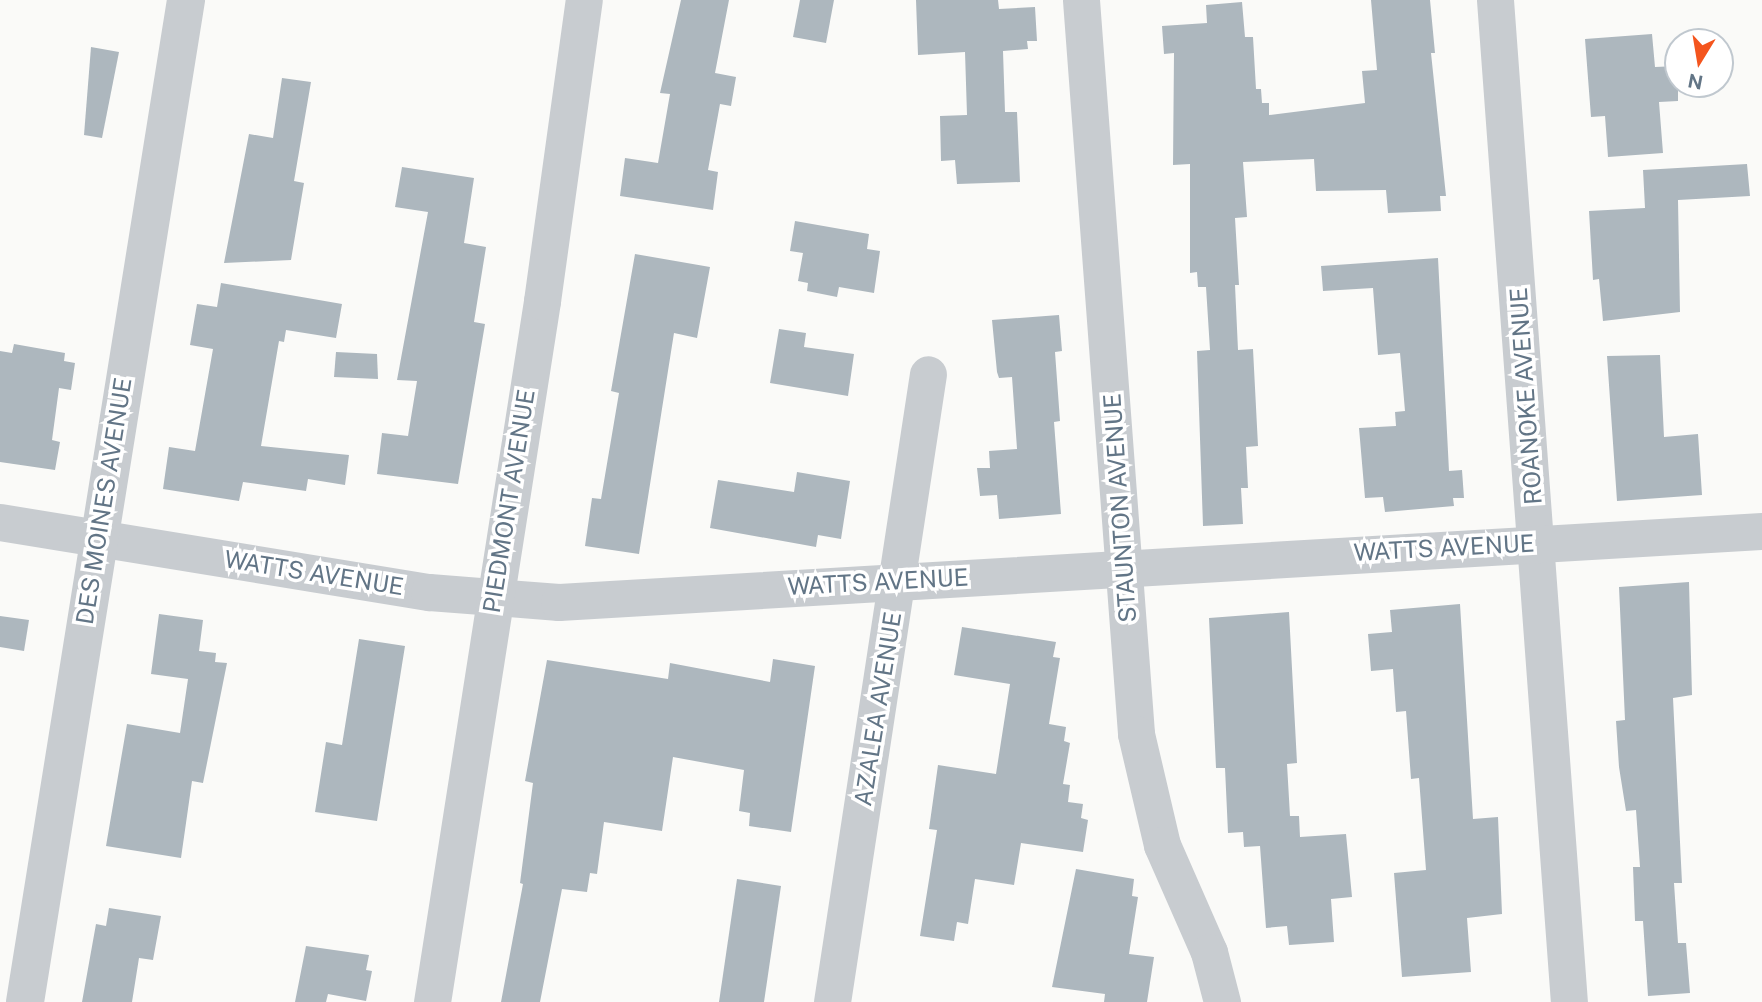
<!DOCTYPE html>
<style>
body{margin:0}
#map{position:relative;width:1762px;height:1002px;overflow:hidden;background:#fafaf8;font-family:"Public Sans",sans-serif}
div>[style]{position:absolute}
.building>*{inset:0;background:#adb7be}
.minor>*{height:37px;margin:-18.5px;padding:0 18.5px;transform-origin:18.5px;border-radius:18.5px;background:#c8ccd0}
.tertiary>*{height:38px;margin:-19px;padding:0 19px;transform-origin:19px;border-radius:19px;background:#c8ccd0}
span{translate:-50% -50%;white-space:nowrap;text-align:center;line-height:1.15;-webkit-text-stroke:7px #fff;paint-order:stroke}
.street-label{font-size:24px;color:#627586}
.north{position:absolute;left:1664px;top:28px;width:70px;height:70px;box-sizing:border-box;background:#fff;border:2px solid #c0c8cf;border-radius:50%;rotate:191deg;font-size:19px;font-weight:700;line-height:28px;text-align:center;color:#627586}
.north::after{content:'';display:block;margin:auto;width:24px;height:32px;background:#f4551e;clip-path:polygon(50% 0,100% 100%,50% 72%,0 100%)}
</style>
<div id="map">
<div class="building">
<div style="clip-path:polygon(681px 0,729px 0,715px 73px,736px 77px,731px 106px,720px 104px,708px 170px,718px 172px,713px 210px,620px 196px,625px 158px,658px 163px,670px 94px,660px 93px)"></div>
<div style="clip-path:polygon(800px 0,834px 0,826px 43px,793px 37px)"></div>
<div style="clip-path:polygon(916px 0,998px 0,999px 9px,1035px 7px,1037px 41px,1027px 41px,1028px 49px,1003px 51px,1005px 112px,1017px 112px,1020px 182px,957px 184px,955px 160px,941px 161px,940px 116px,967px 115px,965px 52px,918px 55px)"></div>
<div style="clip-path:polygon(1371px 0,1430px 0,1435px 53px,1431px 53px,1446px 196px,1440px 196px,1441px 211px,1388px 213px,1386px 190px,1316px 191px,1314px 159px,1243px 162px,1247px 217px,1235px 218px,1239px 285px,1235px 285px,1238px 350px,1253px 349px,1258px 446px,1246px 447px,1248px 488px,1241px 488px,1243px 524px,1203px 526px,1197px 351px,1210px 350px,1206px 287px,1198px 287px,1197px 272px,1190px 273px,1190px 164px,1173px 165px,1174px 53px,1164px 54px,1162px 26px,1207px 23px,1206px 5px,1242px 2px,1245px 37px,1253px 37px,1256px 89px,1261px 89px,1262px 103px,1269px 103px,1269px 115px,1365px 103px,1362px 71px,1377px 70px)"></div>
<div style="clip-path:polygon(1652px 34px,1655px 67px,1678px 66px,1678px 101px,1659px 102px,1663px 153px,1608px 157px,1605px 116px,1591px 117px,1585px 39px)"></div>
<div style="clip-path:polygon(91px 47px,119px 52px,102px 138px,84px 135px)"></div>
<div style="clip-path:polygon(282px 78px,311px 82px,294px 181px,304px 183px,291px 260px,224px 263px,249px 134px,273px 138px)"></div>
<div style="clip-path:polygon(1747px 164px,1750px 196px,1678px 200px,1680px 312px,1603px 321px,1599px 279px,1593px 280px,1589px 211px,1645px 208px,1643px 170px)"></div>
<div style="clip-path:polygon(402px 167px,474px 178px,464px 243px,486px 247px,474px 322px,485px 324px,458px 484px,377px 474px,382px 433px,408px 436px,417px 381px,397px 380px,428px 212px,395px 207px)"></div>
<div style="clip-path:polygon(795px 221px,869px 234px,867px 249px,880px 251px,874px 293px,839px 287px,837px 297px,807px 291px,808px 283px,798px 281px,803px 253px,790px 251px)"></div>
<div style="clip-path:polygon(635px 254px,710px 267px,697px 338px,674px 333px,639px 554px,585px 546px,592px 498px,601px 499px,619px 393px,611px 391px)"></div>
<div style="clip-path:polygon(1438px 258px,1449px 471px,1462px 470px,1464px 498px,1453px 498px,1454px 506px,1385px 512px,1383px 497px,1365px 498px,1359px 428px,1396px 426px,1395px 412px,1405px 411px,1400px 353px,1378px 355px,1373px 288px,1323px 291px,1321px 266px)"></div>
<div style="clip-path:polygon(221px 283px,342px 304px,336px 338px,286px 330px,284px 342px,279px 341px,261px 446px,349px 455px,345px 485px,308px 479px,306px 491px,243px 482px,239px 501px,163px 489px,169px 447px,195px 451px,213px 349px,190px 345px,197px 304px,217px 307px)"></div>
<div style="clip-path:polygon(1059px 315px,1062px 351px,1055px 352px,1060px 421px,1054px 422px,1061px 514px,999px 519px,997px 495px,980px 496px,977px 468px,990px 468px,989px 451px,1017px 449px,1012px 377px,999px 378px,997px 372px,992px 320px)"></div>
<div style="clip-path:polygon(779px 329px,806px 333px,804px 347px,854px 354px,848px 396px,770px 383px)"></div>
<div style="clip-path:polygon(14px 344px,65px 353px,64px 361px,75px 363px,71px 390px,59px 388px,52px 440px,60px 442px,55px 470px,0 462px,0 351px,12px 353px)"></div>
<div style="clip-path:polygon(336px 352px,377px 354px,378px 379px,334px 377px)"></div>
<div style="clip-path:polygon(1660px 355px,1664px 437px,1698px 434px,1702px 495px,1617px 501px,1607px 356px)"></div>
<div style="clip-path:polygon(797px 472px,850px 481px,841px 539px,818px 535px,816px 547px,710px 528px,718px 480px,794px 492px)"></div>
<div style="clip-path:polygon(1689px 582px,1692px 695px,1673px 698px,1682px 883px,1674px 883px,1678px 943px,1686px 943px,1690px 993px,1648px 996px,1643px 921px,1635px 921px,1633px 867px,1640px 867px,1636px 810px,1626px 811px,1619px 767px,1616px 721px,1625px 720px,1619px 587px)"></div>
<div style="clip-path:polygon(1460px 604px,1473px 819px,1498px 817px,1502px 914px,1467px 918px,1471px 972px,1402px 977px,1394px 873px,1426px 870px,1419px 778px,1411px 779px,1406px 711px,1396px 712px,1393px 669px,1371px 671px,1368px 634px,1392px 632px,1390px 610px)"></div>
<div style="clip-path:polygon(1289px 612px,1297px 763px,1287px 764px,1290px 816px,1299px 816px,1300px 837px,1346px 834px,1352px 897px,1331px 899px,1334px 942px,1289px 945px,1287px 926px,1266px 928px,1260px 846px,1244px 847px,1243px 832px,1228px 833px,1225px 768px,1216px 768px,1209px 618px)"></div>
<div style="clip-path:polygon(159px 614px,203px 620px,199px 651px,216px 653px,215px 662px,227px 663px,203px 783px,192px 781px,181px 858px,106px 846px,127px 724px,180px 733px,188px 679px,151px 674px)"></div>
<div style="clip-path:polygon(0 616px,29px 620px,24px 651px,0 647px)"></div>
<div style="clip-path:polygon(962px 627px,1056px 642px,1053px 657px,1060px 658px,1049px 724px,1066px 727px,1064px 741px,1070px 743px,1063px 784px,1070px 785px,1068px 802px,1083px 804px,1081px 818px,1088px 820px,1083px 852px,1021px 843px,1014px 885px,975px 879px,968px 924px,957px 922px,954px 941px,920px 936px,937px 830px,929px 829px,938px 765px,996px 774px,1010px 684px,954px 675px)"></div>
<div style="clip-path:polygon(359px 639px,405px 646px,377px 821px,315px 812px,326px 742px,342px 745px)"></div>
<div style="clip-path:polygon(773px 659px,815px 666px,791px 832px,749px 826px,750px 813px,739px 811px,744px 770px,673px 757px,662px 831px,604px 822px,597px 874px,590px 873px,587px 892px,562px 889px,540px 1002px,501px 1002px,523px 884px,520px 883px,533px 783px,525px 781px,547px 660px,668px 679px,670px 663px,770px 682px)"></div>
<div style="clip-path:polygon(1076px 869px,1134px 879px,1132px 896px,1138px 897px,1129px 954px,1154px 957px,1147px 1002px,1104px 1002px,1105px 994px,1052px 987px)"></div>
<div style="clip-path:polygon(737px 879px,781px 886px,764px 1002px,719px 1002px)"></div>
<div style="clip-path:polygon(109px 908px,161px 916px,153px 960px,139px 958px,132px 1002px,82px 1002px,96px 924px,106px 926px)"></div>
<div style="clip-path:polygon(306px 946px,369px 955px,366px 970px,372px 971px,366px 1001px,328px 994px,326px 1002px,295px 1002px)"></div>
</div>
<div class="minor">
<div style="left:1081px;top:0;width:736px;rotate:85.71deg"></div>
<div style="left:1136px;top:734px;width:114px;rotate:76.8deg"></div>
<div style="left:1162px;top:845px;width:117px;rotate:66.3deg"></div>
<div style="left:1209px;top:952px;width:52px;rotate:75.4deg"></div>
<div style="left:1495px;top:0;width:1005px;rotate:85.78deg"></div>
<div style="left:0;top:522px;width:435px;rotate:9.3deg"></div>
<div style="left:429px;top:592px;width:130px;rotate:4.4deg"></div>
<div style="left:559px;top:602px;width:1205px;rotate:-3.38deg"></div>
<div style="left:432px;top:1002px;width:710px;rotate:-81.08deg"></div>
<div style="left:542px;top:301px;width:304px;rotate:-82.1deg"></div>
<div style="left:832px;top:1002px;width:635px;rotate:-81.31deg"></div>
</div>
<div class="tertiary">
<div style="left:25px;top:1002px;width:1015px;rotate:-80.87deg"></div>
</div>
<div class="street-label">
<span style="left:1526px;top:396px;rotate:-94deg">ROANOKE AVENUE</span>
<span style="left:104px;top:501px;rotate:-81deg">DES MOINES AVENUE</span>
<span style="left:509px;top:501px;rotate:-81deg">PIEDMONT AVENUE</span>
<span style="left:1120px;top:508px;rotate:-94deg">STAUNTON AVENUE</span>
<span style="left:1444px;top:548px;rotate:-3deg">WATTS AVENUE</span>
<span style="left:314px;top:573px;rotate:9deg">WATTS AVENUE</span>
<span style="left:878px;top:582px;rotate:-3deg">WATTS AVENUE</span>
<span style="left:878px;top:709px;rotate:-81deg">AZALEA AVENUE</span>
</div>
<div class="north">N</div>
</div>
